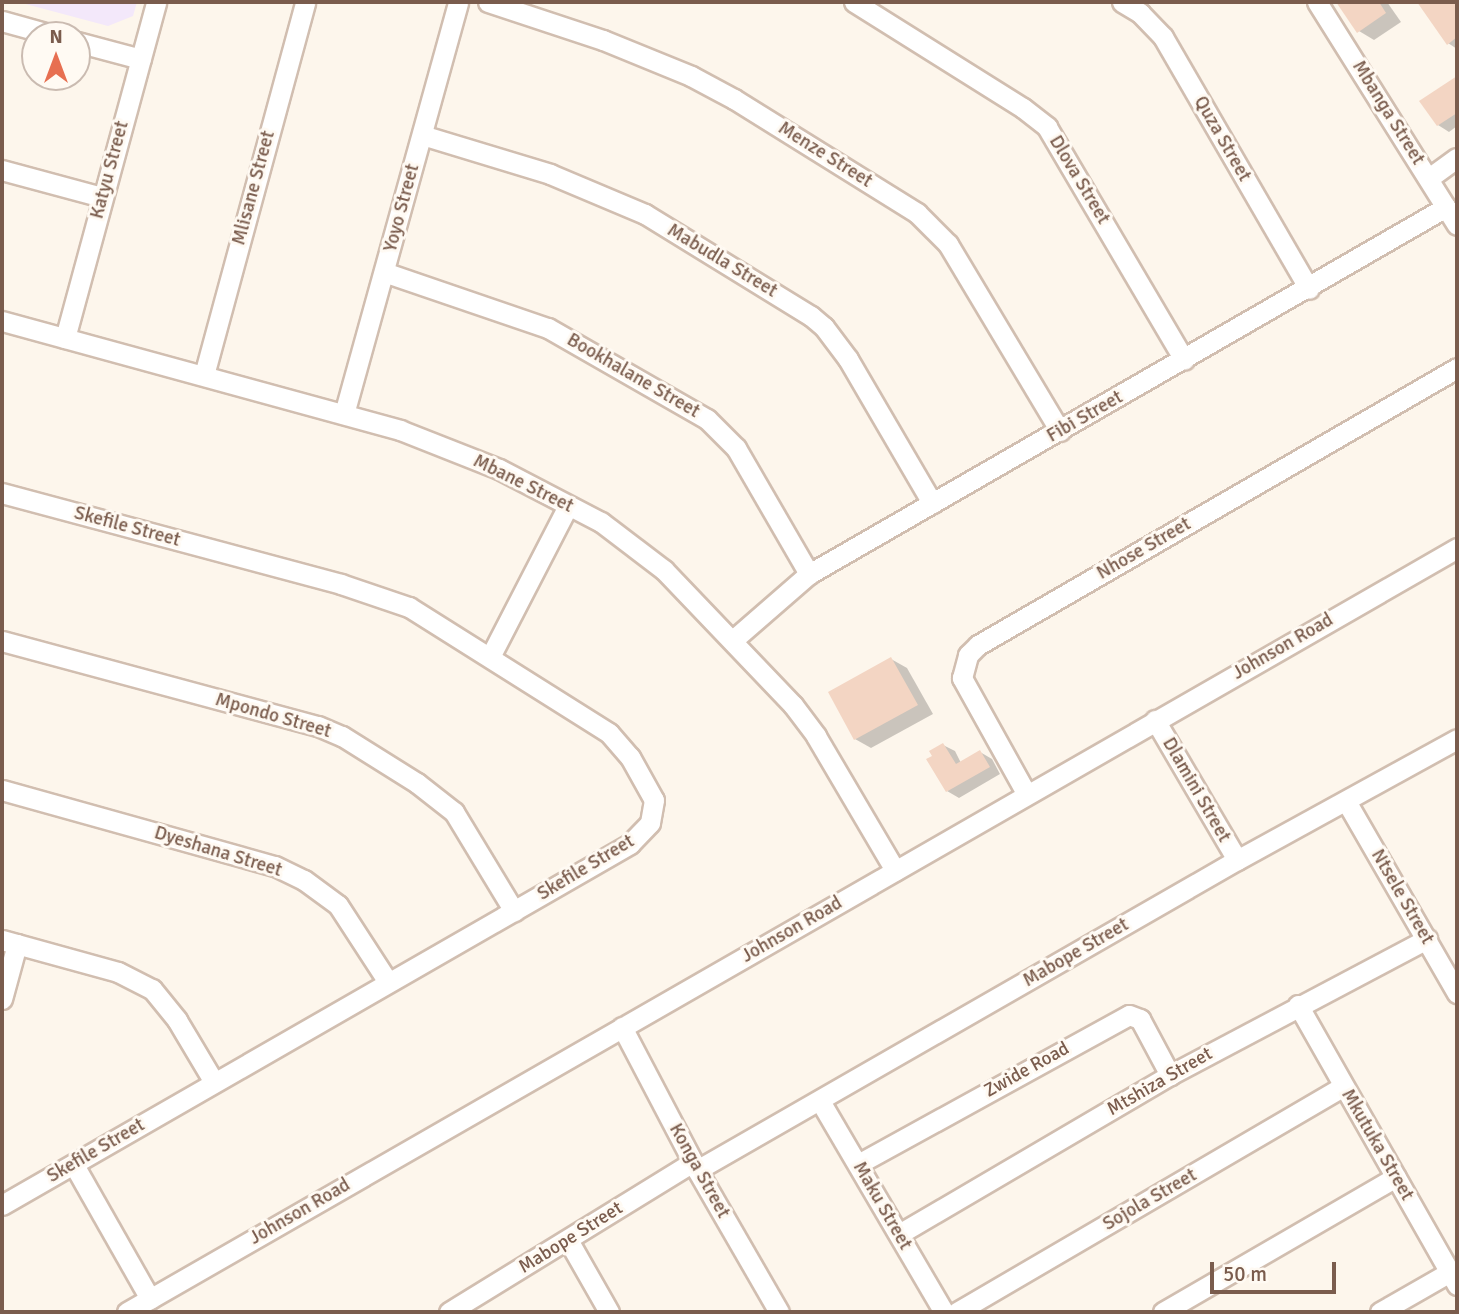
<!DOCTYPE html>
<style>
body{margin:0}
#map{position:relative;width:1459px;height:1314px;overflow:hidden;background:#fdf6ec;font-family:Signika,sans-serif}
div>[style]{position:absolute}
.education>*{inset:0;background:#f3e8fa}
.shadow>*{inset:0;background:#0003}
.building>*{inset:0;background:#f3d5c3}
.roads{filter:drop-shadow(2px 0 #d1beb0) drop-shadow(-2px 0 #d1beb0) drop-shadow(0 2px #d1beb0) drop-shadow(0 -2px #d1beb0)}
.minor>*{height:19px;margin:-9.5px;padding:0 9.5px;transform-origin:9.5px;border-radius:9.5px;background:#fff}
span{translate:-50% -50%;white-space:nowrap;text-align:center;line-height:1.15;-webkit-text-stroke:6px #fffaf3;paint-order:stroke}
.street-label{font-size:19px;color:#7a5c4d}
.frame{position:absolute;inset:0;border:4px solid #7a5c4d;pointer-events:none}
.north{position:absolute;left:21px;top:21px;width:70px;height:70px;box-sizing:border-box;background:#fffaf3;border:2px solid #cabbb1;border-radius:50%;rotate:0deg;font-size:19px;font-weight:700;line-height:28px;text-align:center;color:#7a5c4d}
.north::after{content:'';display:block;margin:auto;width:24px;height:32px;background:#e76f51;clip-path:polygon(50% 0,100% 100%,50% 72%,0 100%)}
.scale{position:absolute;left:1210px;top:1262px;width:126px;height:32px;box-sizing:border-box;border:4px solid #7a5c4d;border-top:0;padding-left:9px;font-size:21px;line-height:24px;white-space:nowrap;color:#7a5c4d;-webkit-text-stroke:5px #fffaf3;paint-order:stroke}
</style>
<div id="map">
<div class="education">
<div style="clip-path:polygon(18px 2px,137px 2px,133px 16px,108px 26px)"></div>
</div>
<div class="shadow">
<div style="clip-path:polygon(1338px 2px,1387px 2px,1401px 22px,1374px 40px,1359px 31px)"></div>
<div style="clip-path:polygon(1419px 2px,1457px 2px,1457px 49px,1448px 43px)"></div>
<div style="clip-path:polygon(1455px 79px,1457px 81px,1457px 126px,1449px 132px,1438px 125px)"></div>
<div style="clip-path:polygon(891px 659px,907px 668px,933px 714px,871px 748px,855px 739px)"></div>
<div style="clip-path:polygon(943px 745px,955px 751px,961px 763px,980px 752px,992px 759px,1000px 774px,959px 798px,947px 791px)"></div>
</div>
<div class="building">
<div style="clip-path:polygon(1336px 2px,1379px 2px,1386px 13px,1357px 33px)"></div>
<div style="clip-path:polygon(1417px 2px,1457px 2px,1457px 37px,1447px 45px)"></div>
<div style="clip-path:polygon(1457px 76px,1457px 113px,1437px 126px,1419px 101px)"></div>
<div style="clip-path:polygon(891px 657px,918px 705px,854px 740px,828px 692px)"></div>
<div style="clip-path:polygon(943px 743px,956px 764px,980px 750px,990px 767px,946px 792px,926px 759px,932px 756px,929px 751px)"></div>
</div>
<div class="roads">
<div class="minor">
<div style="left:488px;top:2px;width:121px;rotate:18.3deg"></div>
<div style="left:603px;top:40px;width:95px;rotate:22.2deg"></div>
<div style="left:691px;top:76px;width:49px;rotate:28.1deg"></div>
<div style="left:734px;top:99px;width:216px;rotate:31.9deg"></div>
<div style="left:917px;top:213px;width:44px;rotate:45deg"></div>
<div style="left:948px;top:244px;width:218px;rotate:59.1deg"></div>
<div style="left:854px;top:2px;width:199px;rotate:32.1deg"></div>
<div style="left:1023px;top:108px;width:31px;rotate:38deg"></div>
<div style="left:1047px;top:127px;width:270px;rotate:59.5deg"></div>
<div style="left:1122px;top:2px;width:21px;rotate:31deg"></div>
<div style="left:1140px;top:13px;width:33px;rotate:46deg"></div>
<div style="left:1163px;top:37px;width:291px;rotate:59.9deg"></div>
<div style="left:1317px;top:2px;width:263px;rotate:57.9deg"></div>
<div style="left:2px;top:21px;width:53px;rotate:15.4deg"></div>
<div style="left:77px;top:42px;width:66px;rotate:14.9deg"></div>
<div style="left:422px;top:135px;width:134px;rotate:16.9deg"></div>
<div style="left:550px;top:174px;width:103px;rotate:22.8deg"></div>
<div style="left:645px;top:214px;width:195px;rotate:31.6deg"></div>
<div style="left:811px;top:316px;width:17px;rotate:40deg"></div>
<div style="left:824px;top:327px;width:40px;rotate:53deg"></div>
<div style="left:848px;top:359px;width:167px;rotate:59.7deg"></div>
<div style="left:2px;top:170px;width:104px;rotate:15.1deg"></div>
<div style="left:1429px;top:178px;width:34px;rotate:-36deg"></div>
<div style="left:384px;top:272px;width:173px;rotate:18.9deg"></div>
<div style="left:548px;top:328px;width:183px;rotate:29.8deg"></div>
<div style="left:707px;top:419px;width:41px;rotate:45deg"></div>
<div style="left:736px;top:448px;width:146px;rotate:59.9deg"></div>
<div style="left:2px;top:321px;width:413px;rotate:15.3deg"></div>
<div style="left:400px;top:430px;width:106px;rotate:21.5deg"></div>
<div style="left:499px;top:469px;width:115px;rotate:27.5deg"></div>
<div style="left:601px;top:522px;width:79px;rotate:37.3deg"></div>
<div style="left:664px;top:570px;width:187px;rotate:46.3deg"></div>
<div style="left:793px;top:705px;width:39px;rotate:53deg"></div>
<div style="left:816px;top:736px;width:156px;rotate:59.5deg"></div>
<div style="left:65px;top:338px;width:348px;rotate:-74.8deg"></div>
<div style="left:204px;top:375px;width:386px;rotate:-74.8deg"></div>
<div style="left:344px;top:414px;width:427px;rotate:-74.5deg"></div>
<div style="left:2px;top:493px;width:351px;rotate:15deg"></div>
<div style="left:341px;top:584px;width:72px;rotate:18.7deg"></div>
<div style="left:409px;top:607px;width:236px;rotate:32.2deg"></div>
<div style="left:609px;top:733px;width:32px;rotate:49deg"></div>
<div style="left:630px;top:757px;width:49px;rotate:60.8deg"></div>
<div style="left:654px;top:800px;width:23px;rotate:100deg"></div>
<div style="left:650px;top:823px;width:29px;rotate:134deg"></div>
<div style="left:630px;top:844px;width:724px;rotate:150.11deg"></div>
<div style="left:733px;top:640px;width:101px;rotate:-41deg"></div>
<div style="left:809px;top:574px;width:735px;rotate:-29.95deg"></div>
<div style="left:2px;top:641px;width:327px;rotate:15.1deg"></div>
<div style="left:318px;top:726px;width:26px;rotate:23deg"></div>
<div style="left:342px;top:736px;width:89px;rotate:32.1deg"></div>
<div style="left:417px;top:783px;width:47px;rotate:38.1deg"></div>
<div style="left:454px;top:812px;width:116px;rotate:58.8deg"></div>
<div style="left:490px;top:657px;width:170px;rotate:-62.7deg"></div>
<div style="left:1155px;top:720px;width:162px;rotate:59.6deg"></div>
<div style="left:2px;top:790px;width:283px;rotate:15.6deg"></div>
<div style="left:275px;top:866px;width:32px;rotate:26deg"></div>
<div style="left:304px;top:880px;width:42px;rotate:36.3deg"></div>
<div style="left:338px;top:905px;width:92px;rotate:57deg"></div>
<div style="left:1026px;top:793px;width:132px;rotate:-119.1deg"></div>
<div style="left:962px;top:678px;width:24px;rotate:-75deg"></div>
<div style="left:968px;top:655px;width:14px;rotate:-45deg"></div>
<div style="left:978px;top:645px;width:553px;rotate:-30.04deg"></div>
<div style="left:1346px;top:801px;width:222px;rotate:60deg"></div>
<div style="left:2px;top:940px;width:120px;rotate:15.4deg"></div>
<div style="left:118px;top:972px;width:38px;rotate:27deg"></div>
<div style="left:152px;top:989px;width:40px;rotate:51deg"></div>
<div style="left:177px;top:1020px;width:72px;rotate:59.2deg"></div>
<div style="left:2px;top:999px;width:57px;rotate:-74.7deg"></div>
<div style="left:1298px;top:1005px;width:322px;rotate:60.4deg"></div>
<div style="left:622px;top:1027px;width:161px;rotate:62.3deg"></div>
<div style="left:697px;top:1170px;width:164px;rotate:60deg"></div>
<div style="left:820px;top:1101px;width:245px;rotate:59.6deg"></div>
<div style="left:858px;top:1164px;width:309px;rotate:-28.8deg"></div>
<div style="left:1129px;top:1015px;width:12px;rotate:20deg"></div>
<div style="left:1140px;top:1019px;width:64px;rotate:61.8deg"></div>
<div style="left:74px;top:1165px;width:154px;rotate:60.4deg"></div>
<div style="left:697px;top:1170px;width:623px;rotate:-29.86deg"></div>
<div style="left:1237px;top:860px;width:251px;rotate:-28.8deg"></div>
<div style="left:899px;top:1234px;width:314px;rotate:-30.4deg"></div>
<div style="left:1170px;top:1075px;width:291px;rotate:-27.9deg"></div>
<div style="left:568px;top:1240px;width:83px;rotate:60.3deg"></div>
<div style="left:127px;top:1312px;width:1534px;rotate:-29.87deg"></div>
<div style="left:449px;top:1312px;width:286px;rotate:-31.6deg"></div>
<div style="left:957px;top:1312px;width:446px;rotate:-30.3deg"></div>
<div style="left:1163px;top:1312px;width:269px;rotate:-30.1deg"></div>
<div style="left:1380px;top:1312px;width:81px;rotate:-29.7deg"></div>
</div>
</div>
<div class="street-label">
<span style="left:1388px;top:113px;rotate:58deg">Mbanga Street</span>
<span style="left:1222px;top:139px;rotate:60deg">Quza Street</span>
<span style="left:825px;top:155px;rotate:32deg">Menze Street</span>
<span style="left:110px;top:170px;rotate:-75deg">Katyu Street</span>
<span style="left:1079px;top:180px;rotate:59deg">Dlova Street</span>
<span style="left:254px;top:188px;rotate:-75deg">Mlisane Street</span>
<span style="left:402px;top:208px;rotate:-75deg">Yoyo Street</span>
<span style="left:722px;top:261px;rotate:31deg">Mabudla Street</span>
<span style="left:633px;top:376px;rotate:30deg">Bookhalane Street</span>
<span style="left:1085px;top:417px;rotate:-30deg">Fibi Street</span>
<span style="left:523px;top:484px;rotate:26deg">Mbane Street</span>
<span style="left:127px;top:527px;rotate:15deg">Skefile Street</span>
<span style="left:1144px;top:549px;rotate:-30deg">Nhose Street</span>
<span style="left:1283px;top:647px;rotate:-30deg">Johnson Road</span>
<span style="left:273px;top:716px;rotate:16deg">Mpondo Street</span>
<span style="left:1196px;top:790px;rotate:60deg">Dlamini Street</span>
<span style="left:218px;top:852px;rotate:17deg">Dyeshana Street</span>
<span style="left:586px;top:868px;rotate:-31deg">Skefile Street</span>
<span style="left:1402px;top:897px;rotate:60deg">Ntsele Street</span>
<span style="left:792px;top:930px;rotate:-30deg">Johnson Road</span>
<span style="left:1076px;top:953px;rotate:-30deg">Mabope Street</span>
<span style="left:1027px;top:1070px;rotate:-29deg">Zwide Road</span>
<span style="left:1160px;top:1082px;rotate:-30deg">Mtshiza Street</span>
<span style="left:1377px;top:1145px;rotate:60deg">Mkutuka Street</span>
<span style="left:96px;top:1151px;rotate:-30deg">Skefile Street</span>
<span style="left:699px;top:1171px;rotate:61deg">Konga Street</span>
<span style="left:1150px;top:1200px;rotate:-30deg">Sojola Street</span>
<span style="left:882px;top:1206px;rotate:60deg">Maku Street</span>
<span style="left:300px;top:1212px;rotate:-30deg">Johnson Road</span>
<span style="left:571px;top:1238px;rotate:-32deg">Mabope Street</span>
</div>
<div class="frame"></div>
<div class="north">N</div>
<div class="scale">50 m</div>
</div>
